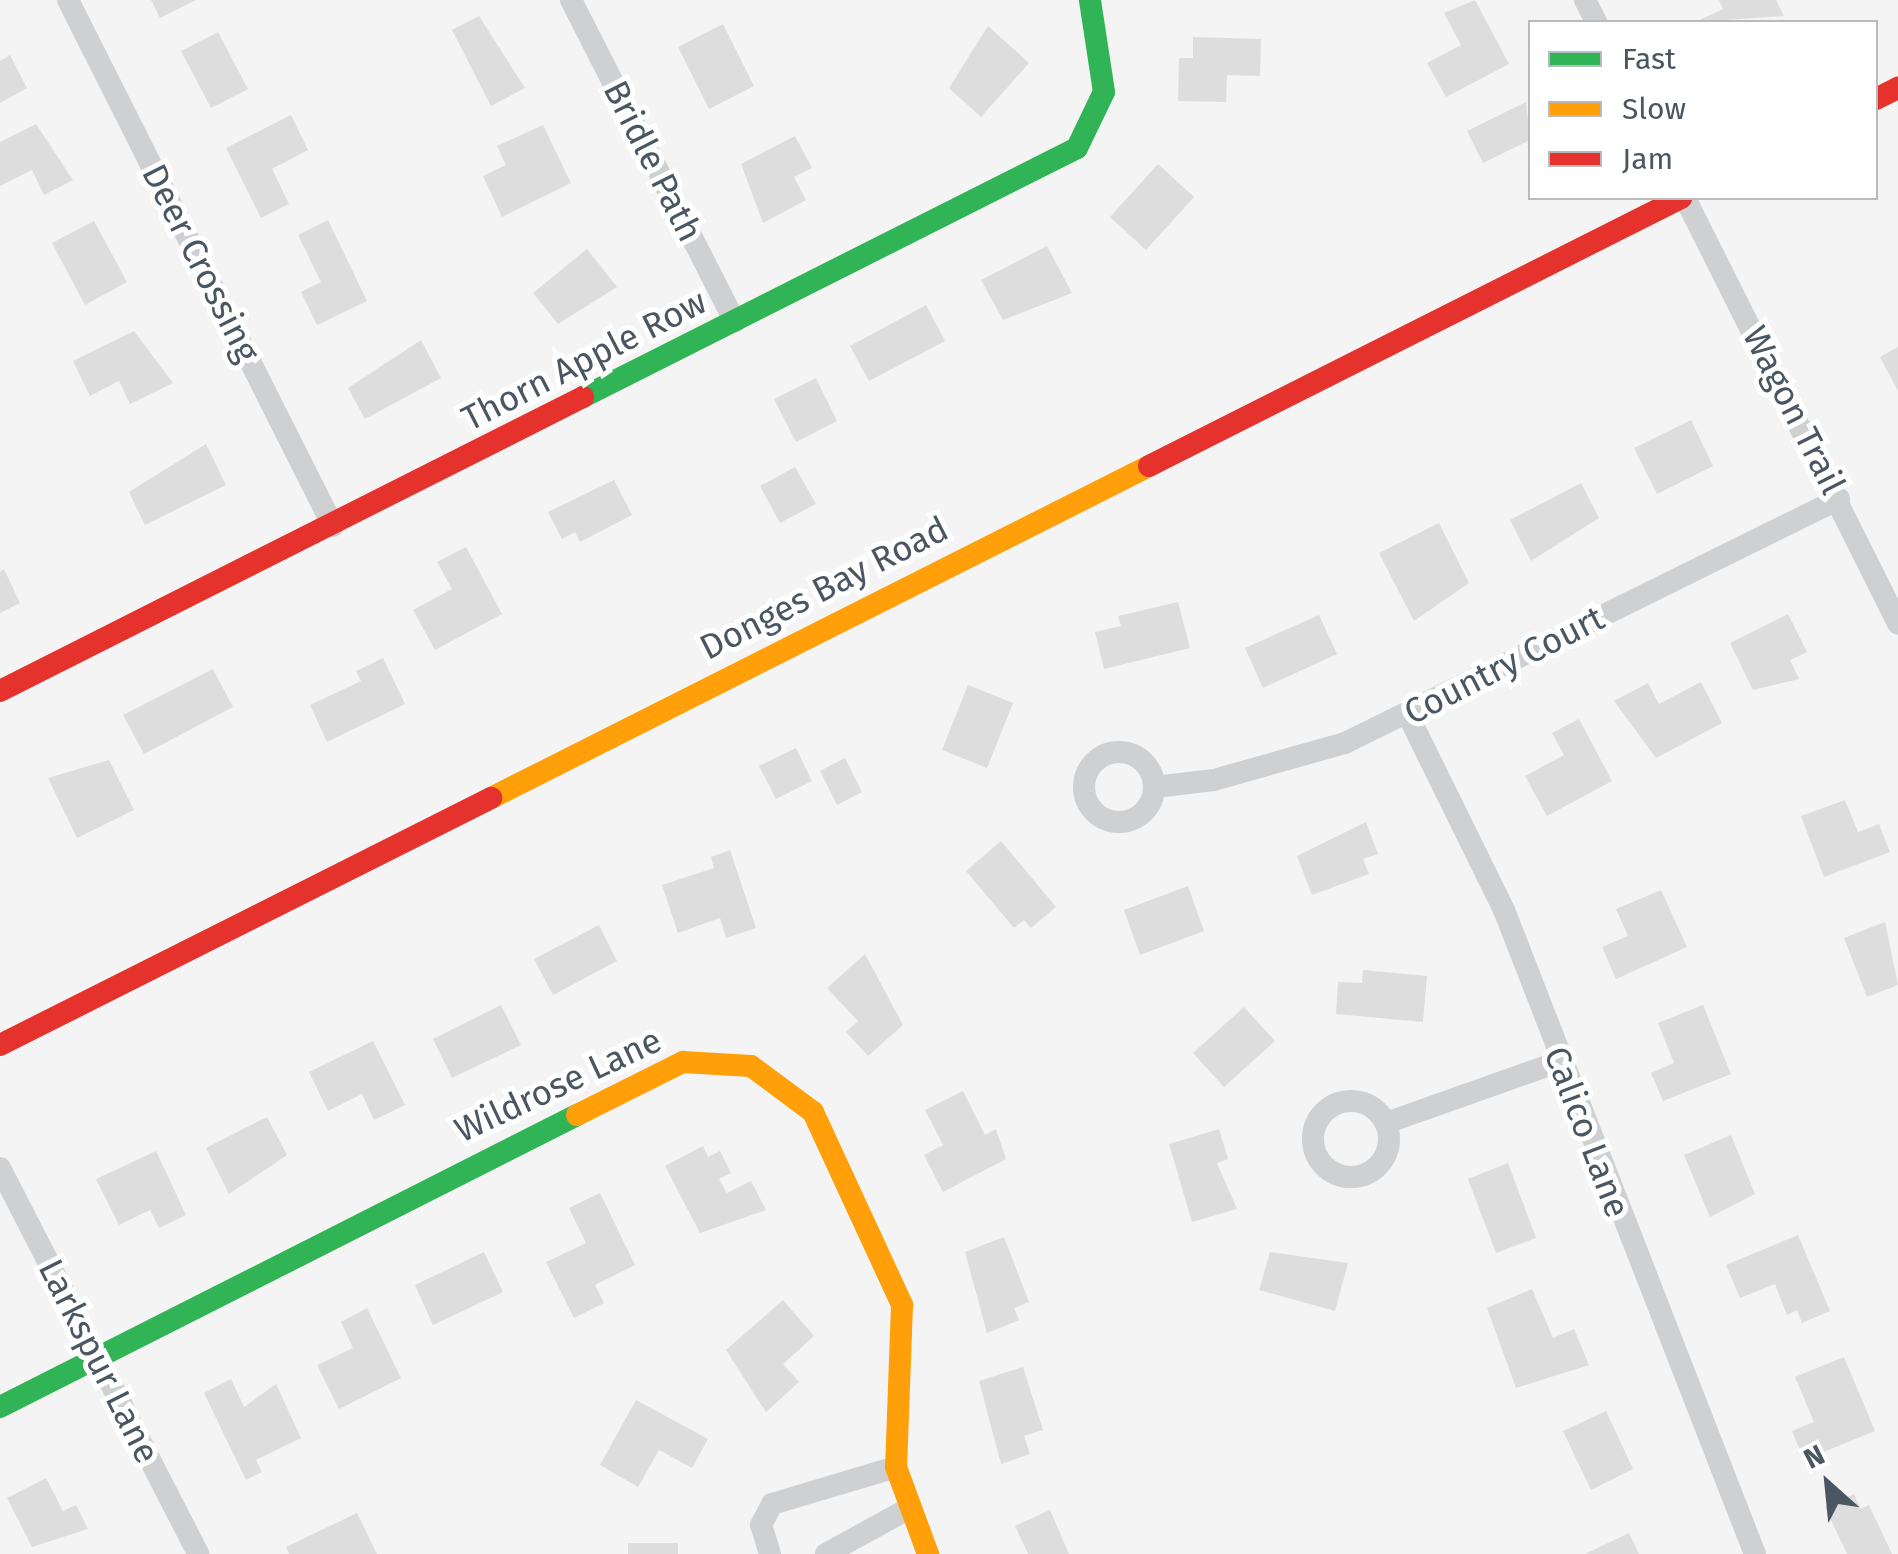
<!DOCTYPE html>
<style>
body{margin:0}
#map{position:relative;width:1898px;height:1554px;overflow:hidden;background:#f4f4f4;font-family:"Fira Sans",sans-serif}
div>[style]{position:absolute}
.building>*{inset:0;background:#ddddde}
.street>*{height:22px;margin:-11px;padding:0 11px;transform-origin:11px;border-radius:11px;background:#ced0d2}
.street>.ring{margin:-11px;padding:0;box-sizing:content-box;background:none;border:22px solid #ced0d2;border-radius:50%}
.fast>*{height:22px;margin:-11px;padding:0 11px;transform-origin:11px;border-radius:11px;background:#30b455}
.slow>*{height:22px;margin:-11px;padding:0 11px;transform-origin:11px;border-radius:11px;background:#ff9f0a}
.jam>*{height:22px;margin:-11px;padding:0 11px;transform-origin:11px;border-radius:11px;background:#e5322d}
span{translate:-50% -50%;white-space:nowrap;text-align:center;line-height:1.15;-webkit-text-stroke:10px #fff;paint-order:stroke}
.street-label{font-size:35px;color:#4a5661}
.legend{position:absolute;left:1528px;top:20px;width:350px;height:180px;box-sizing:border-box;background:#fff;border:2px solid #b7bbc0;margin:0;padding:12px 18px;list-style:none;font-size:30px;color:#4a5661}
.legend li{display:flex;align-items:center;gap:20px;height:50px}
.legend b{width:50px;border:2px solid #b7bbc0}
.north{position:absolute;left:1778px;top:1434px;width:100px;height:100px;-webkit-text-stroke:8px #fff;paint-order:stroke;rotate:333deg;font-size:28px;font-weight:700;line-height:40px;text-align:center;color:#4a5661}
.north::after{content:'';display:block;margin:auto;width:35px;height:45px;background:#4a5661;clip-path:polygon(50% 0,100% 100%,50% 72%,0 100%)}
</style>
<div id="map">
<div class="building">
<div style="clip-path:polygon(151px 0,196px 0,160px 18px)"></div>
<div style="clip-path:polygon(1475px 0,1509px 64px,1446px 97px,1427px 63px,1461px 45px,1444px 13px)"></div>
<div style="clip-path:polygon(1719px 0,1776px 0,1784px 16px,1695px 22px,1723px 9px)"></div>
<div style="clip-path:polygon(479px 16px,525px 88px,491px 106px,452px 30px)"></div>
<div style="clip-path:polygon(723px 24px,754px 86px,709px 109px,678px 47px)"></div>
<div style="clip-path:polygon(988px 26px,1029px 63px,981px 117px,949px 88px)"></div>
<div style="clip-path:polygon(218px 32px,248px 89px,211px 108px,181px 51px)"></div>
<div style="clip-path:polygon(1193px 37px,1261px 39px,1260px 76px,1227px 75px,1226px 102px,1178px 101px,1179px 58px,1193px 58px)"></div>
<div style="clip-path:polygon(10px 55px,27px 88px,0 103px,0 61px)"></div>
<div style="clip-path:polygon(1526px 102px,1530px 140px,1483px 163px,1467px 131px)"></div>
<div style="clip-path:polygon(291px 115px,308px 150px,272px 169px,289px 204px,261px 218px,226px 148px)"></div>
<div style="clip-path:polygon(36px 124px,73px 180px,44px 195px,32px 170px,0 186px,0 142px)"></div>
<div style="clip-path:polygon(543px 125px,571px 183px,502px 217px,483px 176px,506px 165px,497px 146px)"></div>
<div style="clip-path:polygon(795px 136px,812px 168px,794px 177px,806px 200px,763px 223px,741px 164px)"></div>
<div style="clip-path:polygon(1158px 164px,1194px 197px,1146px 250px,1110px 217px)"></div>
<div style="clip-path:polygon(328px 220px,367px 301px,317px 325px,301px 292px,321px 282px,298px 235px)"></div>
<div style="clip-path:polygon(94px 221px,127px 282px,85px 305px,52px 243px)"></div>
<div style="clip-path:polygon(1047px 246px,1072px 293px,1003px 320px,981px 280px)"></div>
<div style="clip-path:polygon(587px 249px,617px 287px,558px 324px,533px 293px)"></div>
<div style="clip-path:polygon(926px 305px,945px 341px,869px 381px,850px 346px)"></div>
<div style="clip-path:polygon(134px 331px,173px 383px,130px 404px,119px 381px,90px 396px,73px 361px)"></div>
<div style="clip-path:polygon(421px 340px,441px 378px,365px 419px,348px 388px)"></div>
<div style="clip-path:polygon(1898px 347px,1898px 391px,1880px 357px)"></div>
<div style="clip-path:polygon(816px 378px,837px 421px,796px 442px,774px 399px)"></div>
<div style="clip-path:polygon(1691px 420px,1713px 466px,1657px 494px,1634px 448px)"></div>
<div style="clip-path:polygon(206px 444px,226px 485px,145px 525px,129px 492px)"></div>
<div style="clip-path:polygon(795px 467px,816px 504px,780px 523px,760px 486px)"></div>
<div style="clip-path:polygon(614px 480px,632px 515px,580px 542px,575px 532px,562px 539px,548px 512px)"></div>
<div style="clip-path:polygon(1581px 483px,1599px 518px,1531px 561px,1510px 520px)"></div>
<div style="clip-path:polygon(1439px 523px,1469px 583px,1414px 621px,1379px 553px)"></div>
<div style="clip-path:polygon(466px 547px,502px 614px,435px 650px,413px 610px,452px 589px,437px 562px)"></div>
<div style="clip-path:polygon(4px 569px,20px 603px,0 613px,0 572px)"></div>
<div style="clip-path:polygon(1178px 602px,1190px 648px,1104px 669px,1095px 632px,1121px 626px,1118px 616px)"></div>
<div style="clip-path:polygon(1788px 614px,1807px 652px,1790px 660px,1799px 679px,1753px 690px,1730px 643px)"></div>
<div style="clip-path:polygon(1319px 615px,1337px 654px,1263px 688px,1245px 648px)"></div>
<div style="clip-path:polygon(383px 658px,405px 704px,327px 742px,310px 705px,361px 681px,356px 671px)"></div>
<div style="clip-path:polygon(213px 669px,233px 707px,144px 754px,123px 715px)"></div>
<div style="clip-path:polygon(1701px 682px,1722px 723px,1656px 758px,1614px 701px,1648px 683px,1659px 704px)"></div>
<div style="clip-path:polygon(968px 685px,1013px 703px,987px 768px,942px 750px)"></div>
<div style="clip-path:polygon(1579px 719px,1612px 781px,1547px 816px,1525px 776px,1564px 755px,1552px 733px)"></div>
<div style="clip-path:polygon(796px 748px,812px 781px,776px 799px,759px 766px)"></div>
<div style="clip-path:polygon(845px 758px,862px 792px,837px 805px,820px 771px)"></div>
<div style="clip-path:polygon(109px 760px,134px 810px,77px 838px,48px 778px)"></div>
<div style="clip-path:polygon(1845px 800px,1858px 832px,1879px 824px,1890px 852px,1824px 877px,1801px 816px)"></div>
<div style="clip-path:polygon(1366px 822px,1378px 854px,1363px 859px,1369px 874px,1312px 895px,1297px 856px)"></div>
<div style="clip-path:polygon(1001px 841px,1056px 907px,1031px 928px,1024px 920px,1014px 928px,966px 871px)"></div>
<div style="clip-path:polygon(730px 850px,756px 928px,726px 938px,720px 918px,678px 933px,662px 885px,714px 868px,711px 857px)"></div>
<div style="clip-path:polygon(1188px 886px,1204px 931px,1140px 955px,1124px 910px)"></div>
<div style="clip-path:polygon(1661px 890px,1687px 947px,1616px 979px,1602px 947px,1628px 936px,1616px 909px)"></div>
<div style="clip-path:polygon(1885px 922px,1898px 985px,1867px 997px,1844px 938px)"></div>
<div style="clip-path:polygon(599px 925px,617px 961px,553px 995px,534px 959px)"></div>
<div style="clip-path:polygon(865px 954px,903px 1025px,868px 1056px,846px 1032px,858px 1021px,827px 988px)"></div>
<div style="clip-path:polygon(1363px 970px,1427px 976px,1423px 1022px,1336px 1014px,1338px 982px,1362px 983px)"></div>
<div style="clip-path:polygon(501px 1005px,521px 1045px,452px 1078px,433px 1039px)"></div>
<div style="clip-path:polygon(1703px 1005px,1731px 1074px,1663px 1101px,1651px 1073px,1674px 1063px,1658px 1023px)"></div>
<div style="clip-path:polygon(1244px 1007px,1275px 1041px,1224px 1087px,1193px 1053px)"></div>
<div style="clip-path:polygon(373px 1041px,405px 1105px,374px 1120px,362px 1094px,328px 1111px,309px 1072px)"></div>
<div style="clip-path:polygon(963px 1091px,985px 1135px,996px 1129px,1006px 1159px,943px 1192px,924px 1155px,943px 1145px,925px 1110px)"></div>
<div style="clip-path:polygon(267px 1117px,287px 1155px,229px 1194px,206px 1148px)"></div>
<div style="clip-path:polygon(1219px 1129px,1228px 1159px,1217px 1163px,1237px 1209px,1192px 1222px,1169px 1144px)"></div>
<div style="clip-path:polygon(1731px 1135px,1755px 1194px,1710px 1217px,1684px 1155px)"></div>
<div style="clip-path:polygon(703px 1146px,708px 1157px,720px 1151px,731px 1173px,719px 1179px,727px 1193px,751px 1181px,766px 1210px,700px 1233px,665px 1166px)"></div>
<div style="clip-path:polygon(156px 1151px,186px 1215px,159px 1228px,150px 1210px,119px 1225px,96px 1179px)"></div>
<div style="clip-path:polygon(1508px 1163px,1536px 1238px,1496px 1253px,1468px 1179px)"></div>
<div style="clip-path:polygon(600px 1193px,635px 1265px,595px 1285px,604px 1303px,574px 1318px,546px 1262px,586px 1243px,569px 1208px)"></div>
<div style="clip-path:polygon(1798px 1235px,1830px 1311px,1802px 1323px,1797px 1310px,1787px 1315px,1775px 1284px,1740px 1298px,1726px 1265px)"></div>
<div style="clip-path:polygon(1004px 1237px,1029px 1302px,1014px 1308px,1019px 1320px,987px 1333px,965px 1252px)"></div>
<div style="clip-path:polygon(484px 1252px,503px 1292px,433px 1325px,415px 1285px)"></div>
<div style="clip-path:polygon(1270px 1252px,1348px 1263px,1335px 1311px,1259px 1290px)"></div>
<div style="clip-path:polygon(1532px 1289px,1553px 1338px,1574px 1329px,1589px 1365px,1516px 1388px,1487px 1308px)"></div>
<div style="clip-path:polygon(783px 1300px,814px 1336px,783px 1364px,799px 1382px,766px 1412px,726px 1350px)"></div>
<div style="clip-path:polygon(367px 1308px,401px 1378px,339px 1409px,317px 1365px,353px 1348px,341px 1322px)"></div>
<div style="clip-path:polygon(1844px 1357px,1875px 1431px,1804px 1460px,1792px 1431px,1814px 1422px,1795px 1377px)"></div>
<div style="clip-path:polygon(1023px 1367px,1043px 1430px,1024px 1436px,1030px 1454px,1001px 1464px,979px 1381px)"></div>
<div style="clip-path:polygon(231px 1379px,244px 1407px,276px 1384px,301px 1438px,256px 1460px,262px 1472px,246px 1480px,204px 1393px)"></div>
<div style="clip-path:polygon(636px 1400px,708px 1439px,692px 1468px,659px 1450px,638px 1487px,600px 1465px)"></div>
<div style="clip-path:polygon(1606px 1411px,1633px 1469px,1591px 1490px,1563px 1431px)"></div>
<div style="clip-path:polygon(46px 1478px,63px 1511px,76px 1505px,88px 1529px,32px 1547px,7px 1498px)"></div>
<div style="clip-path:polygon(1854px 1494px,1861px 1509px,1869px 1505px,1892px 1554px,1847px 1554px,1825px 1507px)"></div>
<div style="clip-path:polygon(1050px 1510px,1069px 1554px,1028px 1554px,1015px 1526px)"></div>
<div style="clip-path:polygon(357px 1513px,377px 1554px,289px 1554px,286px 1547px)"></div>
<div style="clip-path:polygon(1629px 1533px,1639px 1554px,1585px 1554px)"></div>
<div style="clip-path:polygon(628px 1543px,678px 1543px,678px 1554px,628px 1554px)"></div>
</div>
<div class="street">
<div style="left:68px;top:0;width:589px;rotate:63.26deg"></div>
<div style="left:571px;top:0;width:361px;rotate:63deg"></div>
<div style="left:1585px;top:0;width:25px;rotate:63deg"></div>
<div style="left:1685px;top:198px;width:476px;rotate:63.4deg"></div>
<div style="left:1408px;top:715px;width:217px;rotate:63.8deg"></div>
<div style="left:1504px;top:910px;width:691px;rotate:68.71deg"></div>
<div class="ring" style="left:1084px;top:752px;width:48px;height:48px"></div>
<div style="left:1155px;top:787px;width:59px;rotate:-6.8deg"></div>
<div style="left:1214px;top:780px;width:136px;rotate:-15.8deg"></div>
<div style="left:1345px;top:743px;width:551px;rotate:-26.29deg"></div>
<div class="ring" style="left:1313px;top:1101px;width:54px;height:54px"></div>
<div style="left:1386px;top:1123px;width:182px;rotate:-19.5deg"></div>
<div style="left:0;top:1168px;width:434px;rotate:62.8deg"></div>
<div style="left:770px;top:1554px;width:30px;rotate:-107deg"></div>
<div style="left:761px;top:1525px;width:24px;rotate:-62deg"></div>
<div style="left:772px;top:1504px;width:129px;rotate:-16.6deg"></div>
<div style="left:826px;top:1554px;width:94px;rotate:-28.8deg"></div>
</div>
<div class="fast">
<div style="left:583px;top:397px;width:553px;rotate:-26.75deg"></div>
<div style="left:1077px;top:148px;width:62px;rotate:-64.3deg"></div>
<div style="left:1104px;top:92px;width:93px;rotate:-98.7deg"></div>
<div style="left:0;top:1407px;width:647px;rotate:-26.84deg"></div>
</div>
<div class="slow">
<div style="left:491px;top:798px;width:737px;rotate:-26.77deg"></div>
<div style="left:577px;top:1115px;width:119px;rotate:-26.6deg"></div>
<div style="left:683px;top:1062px;width:68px;rotate:3.4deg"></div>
<div style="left:751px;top:1066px;width:77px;rotate:36.6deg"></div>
<div style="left:813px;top:1112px;width:213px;rotate:65.2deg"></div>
<div style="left:902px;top:1305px;width:162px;rotate:92.1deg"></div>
<div style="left:896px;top:1467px;width:93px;rotate:69.8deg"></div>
</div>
<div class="jam">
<div style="left:1876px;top:99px;width:25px;rotate:-27deg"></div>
<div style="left:1149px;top:466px;width:596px;rotate:-26.74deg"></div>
<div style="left:0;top:691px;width:653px;rotate:-26.76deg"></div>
<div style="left:0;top:1045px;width:550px;rotate:-26.7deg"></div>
</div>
<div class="street-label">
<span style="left:653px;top:161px;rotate:63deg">Bridle Path</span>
<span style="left:201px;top:263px;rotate:63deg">Deer Crossing</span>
<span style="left:584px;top:360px;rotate:-27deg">Thorn Apple Row</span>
<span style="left:1794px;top:410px;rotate:63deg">Wagon Trail</span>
<span style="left:824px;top:588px;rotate:-27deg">Donges Bay Road</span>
<span style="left:1504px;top:665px;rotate:-27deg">Country Court</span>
<span style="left:558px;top:1085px;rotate:-25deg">Wildrose Lane</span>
<span style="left:1587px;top:1132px;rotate:69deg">Calico Lane</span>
<span style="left:99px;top:1361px;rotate:63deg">Larkspur Lane</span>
</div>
<ul class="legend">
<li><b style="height:12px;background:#30b455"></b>Fast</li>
<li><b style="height:12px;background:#ff9f0a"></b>Slow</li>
<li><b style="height:12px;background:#e5322d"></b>Jam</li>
</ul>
<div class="north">N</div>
</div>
